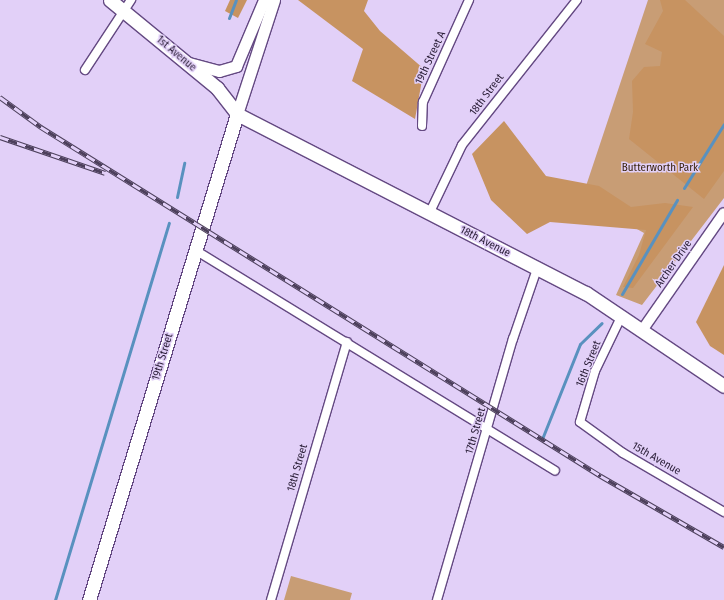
<!DOCTYPE html>
<style>
body{margin:0}
#map{position:relative;width:724px;height:600px;overflow:hidden;background:#e2d0f8;font-family:"Fira Sans Condensed",sans-serif}
div>[style]{position:absolute}
.green>*{inset:0;background:#c89d75}
.forest>*{inset:0;background:#c79361}
.stream>*{height:3px;margin:-1.5px;padding:0 1.5px;transform-origin:1.5px;border-radius:1.5px;background:#5991bf}
.roads{filter:drop-shadow(1px 0 #644982) drop-shadow(-1px 0 #644982) drop-shadow(0 1px #644982) drop-shadow(0 -1px #644982)}
.minor>*{height:8px;margin:-4px;padding:0 4px;transform-origin:4px;border-radius:4px;background:#fff}
.tertiary>*{height:10px;margin:-5px;padding:0 5px;transform-origin:5px;border-radius:5px;background:#fff}
.secondary>*{height:11px;margin:-5.5px;padding:0 5.5px;transform-origin:5.5px;border-radius:5.5px;background:#fff}
.primary>*{height:13px;margin:-6.5px;padding:0 6.5px;transform-origin:6.5px;border-radius:6.5px;background:#fff}
.rail>*{height:4.5px;margin-top:-2.25px;transform-origin:0;background:repeating-linear-gradient(90deg,#e2d0f8 0 9px,#4d405c 0 18px);box-sizing:border-box;border-block:1px solid #4d405c}
span{translate:-50% -50%;white-space:nowrap;text-align:center;line-height:1.15;-webkit-text-stroke:3px #e2d0f8;paint-order:stroke}
.street-label{font-size:11px;color:#291d36}
.park-label{font-size:11px;color:#39230d}
</style>
<div id="map">
<div class="green">
<div style="clip-path:polygon(648px 0,724px 0,724px 198px,642px 305px,616px 295px,644px 233px,582px 198px)"></div>
<div style="clip-path:polygon(291px 576px,352px 593px,350px 600px,284px 600px)"></div>
</div>
<div class="forest">
<div style="clip-path:polygon(230px 0,247px 0,238px 18px,225px 11px)"></div>
<div style="clip-path:polygon(298px 0,368px 0,364px 11px,380px 31px,424px 69px,415px 119px,352px 81px,363px 49px)"></div>
<div style="clip-path:polygon(660px 0,685px 0,724px 36px,724px 171px,704px 199px,629px 139px,633px 112px,632px 81px,644px 67px,660px 66px,662px 52px,645px 44px,663px 11px)"></div>
<div style="clip-path:polygon(504px 121px,546px 176px,599px 186px,631px 207px,665px 203px,693px 207px,633px 288px,623px 287px,639px 255px,646px 230px,550px 222px,527px 234px,491px 200px,472px 154px)"></div>
<div style="clip-path:polygon(724px 265px,724px 355px,710px 346px,696px 322px)"></div>
</div>
<div class="stream">
<div style="left:229px;top:18px;width:19px;rotate:-69deg"></div>
<div style="left:684px;top:188px;width:75px;rotate:-58deg"></div>
<div style="left:177px;top:197px;width:35px;rotate:-78deg"></div>
<div style="left:622px;top:294px;width:109px;rotate:-59.7deg"></div>
<div style="left:542px;top:439px;width:102px;rotate:-68.2deg"></div>
<div style="left:580px;top:344px;width:30px;rotate:-44deg"></div>
<div style="left:55px;top:600px;width:394px;rotate:-73.2deg"></div>
</div>
<div class="roads">
<div class="minor">
<div style="left:85px;top:70px;width:84px;rotate:-56.7deg"></div>
<div style="left:422px;top:126px;width:24px;rotate:-88deg"></div>
<div style="left:423px;top:102px;width:112px;rotate:-65.7deg"></div>
<div style="left:429px;top:214px;width:76px;rotate:-64.4deg"></div>
<div style="left:462px;top:145px;width:185px;rotate:-51.6deg"></div>
<div style="left:195px;top:250px;width:422px;rotate:31.5deg"></div>
<div style="left:622px;top:315px;width:62px;rotate:115.7deg"></div>
<div style="left:595px;top:371px;width:53px;rotate:106.4deg"></div>
<div style="left:580px;top:422px;width:53px;rotate:35.8deg"></div>
<div style="left:623px;top:453px;width:117px;rotate:30.3deg"></div>
<div style="left:271px;top:600px;width:269px;rotate:-73.6deg"></div>
<div style="left:437px;top:600px;width:272px;rotate:-73.8deg"></div>
<div style="left:513px;top:339px;width:74px;rotate:-71.1deg"></div>
</div>
<div class="tertiary">
<div style="left:643px;top:329px;width:141px;rotate:-55.1deg"></div>
</div>
<div class="secondary">
<div style="left:189px;top:63px;width:31px;rotate:15deg"></div>
<div style="left:219px;top:71px;width:18px;rotate:-16deg"></div>
<div style="left:236px;top:66px;width:72px;rotate:-67deg"></div>
<div style="left:237px;top:114px;width:120px;rotate:-72deg"></div>
</div>
<div class="primary">
<div style="left:110px;top:0;width:139px;rotate:39.4deg"></div>
<div style="left:217px;top:88px;width:33px;rotate:52deg"></div>
<div style="left:237px;top:114px;width:392px;rotate:27.2deg"></div>
<div style="left:586px;top:293px;width:166px;rotate:34deg"></div>
<div style="left:89px;top:600px;width:508px;rotate:-73.06deg"></div>
</div>
</div>
<div class="rail">
<div style="left:0;top:97px;width:51px;rotate:36.2deg"></div>
<div style="left:41px;top:127px;width:660px;rotate:31.93deg"></div>
<div style="left:601px;top:476px;width:142px;rotate:30deg"></div>
<div style="left:0;top:137px;width:111px;rotate:18.9deg"></div>
</div>
<div class="street-label">
<span style="left:176px;top:54px;rotate:40deg">1st Avenue</span>
<span style="left:431px;top:58px;rotate:-65deg">19th Street A</span>
<span style="left:487px;top:95px;rotate:-53deg">18th Street</span>
<span style="left:485px;top:242px;rotate:27deg">18th Avenue</span>
<span style="left:674px;top:264px;rotate:-55deg">Archer Drive</span>
<span style="left:163px;top:357px;rotate:-73deg">19th Street</span>
<span style="left:589px;top:364px;rotate:-68deg">16th Street</span>
<span style="left:476px;top:431px;rotate:-74deg">17th Street</span>
<span style="left:656px;top:459px;rotate:30deg">15th Avenue</span>
<span style="left:298px;top:468px;rotate:-74deg">18th Street</span>
</div>
<div class="park-label">
<span style="left:660px;top:168px">Butterworth Park</span>
</div>
</div>
